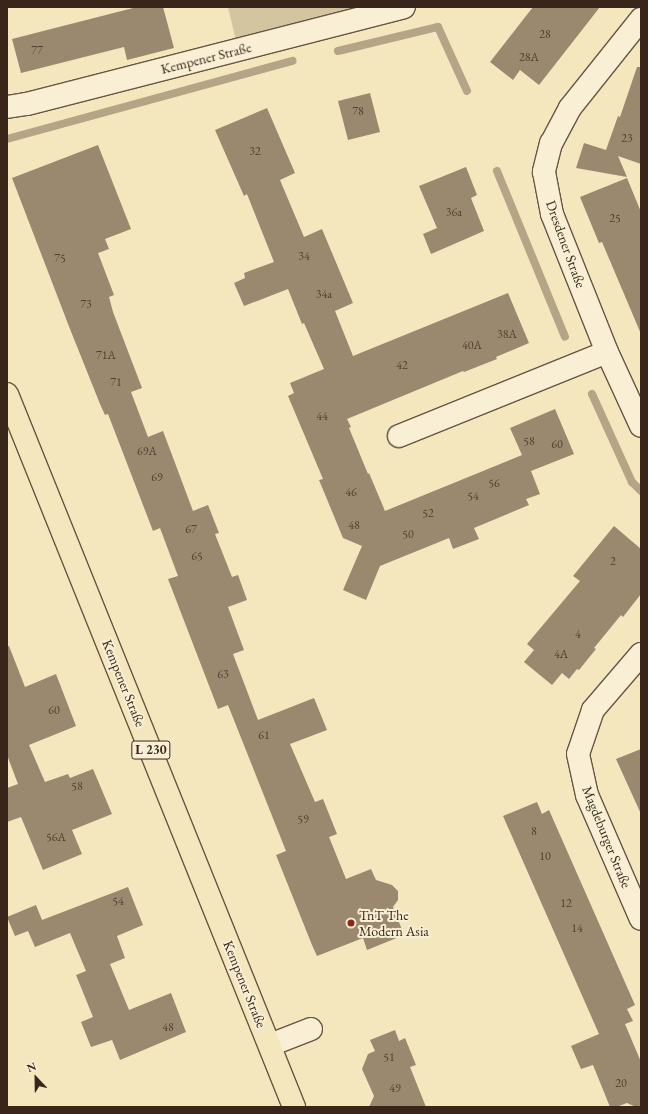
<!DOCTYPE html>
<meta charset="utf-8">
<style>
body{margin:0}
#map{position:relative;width:648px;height:1114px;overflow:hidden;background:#f4e6bd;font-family:"EB Garamond",serif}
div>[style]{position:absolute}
.green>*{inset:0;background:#d4c5a1}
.stream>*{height:8px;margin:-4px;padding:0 4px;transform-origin:4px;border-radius:4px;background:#b5a486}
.building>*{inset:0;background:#9b896f}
.roads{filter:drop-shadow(1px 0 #685544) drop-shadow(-1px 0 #685544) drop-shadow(0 1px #685544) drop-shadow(0 -1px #685544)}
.minor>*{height:22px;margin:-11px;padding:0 11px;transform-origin:11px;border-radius:11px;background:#f8efd4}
.major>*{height:22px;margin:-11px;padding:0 11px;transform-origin:11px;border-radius:11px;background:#f4e6bd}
.dots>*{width:11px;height:11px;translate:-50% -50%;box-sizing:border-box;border:2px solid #f8efd4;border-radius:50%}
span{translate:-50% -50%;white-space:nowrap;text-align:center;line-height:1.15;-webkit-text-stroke:4px #f8efd4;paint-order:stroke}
.number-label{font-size:12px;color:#523e30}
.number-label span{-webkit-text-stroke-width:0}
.shield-label span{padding:1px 3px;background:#f8efd4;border:1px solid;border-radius:3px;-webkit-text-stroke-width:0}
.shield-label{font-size:13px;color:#3a251b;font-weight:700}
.street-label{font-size:14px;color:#3a251b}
.poi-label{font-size:14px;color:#3a251b}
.left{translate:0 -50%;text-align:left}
.frame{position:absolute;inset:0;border:8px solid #3a251b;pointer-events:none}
.north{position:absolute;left:16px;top:1058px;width:40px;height:40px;-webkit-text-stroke:3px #f8efd4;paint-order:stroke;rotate:338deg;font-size:11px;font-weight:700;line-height:16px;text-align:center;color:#3a251b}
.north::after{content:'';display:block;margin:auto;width:14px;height:18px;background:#3a251b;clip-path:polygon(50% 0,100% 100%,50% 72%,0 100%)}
</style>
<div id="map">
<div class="green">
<div style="clip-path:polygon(228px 7px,381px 7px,237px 45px)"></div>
</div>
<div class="stream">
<div style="left:338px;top:51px;width:103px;rotate:-13.5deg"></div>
<div style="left:438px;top:27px;width:70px;rotate:65.6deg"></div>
<div style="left:7px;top:139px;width:296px;rotate:-15.3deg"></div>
<div style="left:497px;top:171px;width:179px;rotate:67.7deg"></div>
<div style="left:592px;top:394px;width:97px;rotate:65.6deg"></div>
<div style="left:632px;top:482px;width:13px;rotate:45deg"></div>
</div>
<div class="building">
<div style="clip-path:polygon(137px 7px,163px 7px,174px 48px,127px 60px,124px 47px,21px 73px,12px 39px)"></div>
<div style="clip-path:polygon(533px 7px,600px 7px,539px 85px,520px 70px,513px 80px,490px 62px)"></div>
<div style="clip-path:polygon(637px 67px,641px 67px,641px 164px,618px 156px,627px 177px,576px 168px,584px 143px,606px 150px,618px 116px,620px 117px)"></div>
<div style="clip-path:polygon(370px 93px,380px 132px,348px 140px,338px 101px)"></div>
<div style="clip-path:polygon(267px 108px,295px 173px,280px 180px,304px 237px,322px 229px,353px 303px,335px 311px,353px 356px,508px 293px,529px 343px,496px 357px,497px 359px,464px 372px,463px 371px,347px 419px,351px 427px,349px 428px,368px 474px,369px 473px,385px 511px,522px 455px,510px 428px,555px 409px,574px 454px,531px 471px,540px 494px,526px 499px,529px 505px,474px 528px,479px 539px,453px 549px,449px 538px,380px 566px,366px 600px,343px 590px,362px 546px,343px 538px,319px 480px,323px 479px,288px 396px,294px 393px,290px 383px,324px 369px,304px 323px,302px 324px,288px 289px,244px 306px,234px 283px,245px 278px,244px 273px,274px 262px,247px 194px,244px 196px,215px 130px)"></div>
<div style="clip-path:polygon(98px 145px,131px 229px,105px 239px,109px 249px,98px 253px,114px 295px,109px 297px,113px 312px,142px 388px,131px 392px,148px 437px,163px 431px,193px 511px,208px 505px,219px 533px,215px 534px,232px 577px,238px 575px,247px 600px,228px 607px,244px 650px,233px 654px,258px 720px,314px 698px,327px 730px,290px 744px,315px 802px,323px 799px,337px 834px,329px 837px,346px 879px,371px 869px,376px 880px,392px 885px,398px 891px,398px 900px,393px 907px,404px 935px,367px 950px,363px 938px,317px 956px,312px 945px,276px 855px,286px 851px,228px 705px,218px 709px,168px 579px,178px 576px,160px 528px,153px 531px,108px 414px,105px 415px,100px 404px,70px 329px,12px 178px)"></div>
<div style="clip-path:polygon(466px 167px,477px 195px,471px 198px,484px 231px,431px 254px,423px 234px,437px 228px,419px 186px)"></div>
<div style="clip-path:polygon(627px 178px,641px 212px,641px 334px,602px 242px,599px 243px,580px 197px)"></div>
<div style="clip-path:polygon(614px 526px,641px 549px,641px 594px,623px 617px,621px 615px,594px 648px,596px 649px,579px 670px,577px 669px,569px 679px,562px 673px,552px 685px,524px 662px,534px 650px,527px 644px,580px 581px,573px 576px)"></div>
<div style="clip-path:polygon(7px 646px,9px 646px,25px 687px,56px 674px,76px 726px,29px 745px,45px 782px,68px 774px,70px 778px,93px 769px,112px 814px,72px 830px,82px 854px,43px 870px,21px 817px,7px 822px,7px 788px,18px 784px,7px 755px)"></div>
<div style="clip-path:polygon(641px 749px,641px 814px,616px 759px)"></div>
<div style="clip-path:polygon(537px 802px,542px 814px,549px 810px,635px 1005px,627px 1009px,633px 1021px,625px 1024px,641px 1062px,641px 1107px,636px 1107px,627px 1103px,616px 1107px,610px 1107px,593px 1065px,581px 1069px,571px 1046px,599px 1034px,503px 816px)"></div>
<div style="clip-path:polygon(128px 887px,143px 925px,117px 936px,125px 958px,110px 964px,129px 1010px,171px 993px,186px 1032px,120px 1060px,112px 1040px,91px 1047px,81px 1022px,93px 1017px,76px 975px,86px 971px,70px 933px,35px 947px,28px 931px,15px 936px,7px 917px,36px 905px,42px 920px)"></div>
<div style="clip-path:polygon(395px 1030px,399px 1041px,405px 1038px,416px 1065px,410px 1067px,426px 1107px,369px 1107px,374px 1096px,362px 1069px,368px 1054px,375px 1051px,370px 1040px)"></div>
</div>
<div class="roads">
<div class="minor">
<div style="left:641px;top:19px;width:114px;rotate:128.6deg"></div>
<div style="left:570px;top:108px;width:40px;rotate:118deg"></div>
<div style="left:551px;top:143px;width:30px;rotate:104deg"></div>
<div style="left:544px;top:172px;width:43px;rotate:79.2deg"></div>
<div style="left:552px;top:214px;width:149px;rotate:68.3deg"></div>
<div style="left:607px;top:352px;width:81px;rotate:65.3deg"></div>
<div style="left:7px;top:107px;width:20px;rotate:-9deg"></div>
<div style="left:27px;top:104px;width:389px;rotate:-14.4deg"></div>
<div style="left:399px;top:436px;width:224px;rotate:-22deg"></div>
<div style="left:641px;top:654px;width:74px;rotate:130.6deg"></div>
<div style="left:593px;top:710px;width:46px;rotate:108.8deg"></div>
<div style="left:578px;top:754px;width:42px;rotate:77.6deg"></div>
<div style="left:587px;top:795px;width:135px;rotate:66.5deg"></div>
<div style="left:270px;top:1045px;width:44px;rotate:-21.3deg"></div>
</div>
<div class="major">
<div style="left:7px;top:394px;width:769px;rotate:68.07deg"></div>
</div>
</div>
<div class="dots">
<div style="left:351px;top:923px;background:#8f2418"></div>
</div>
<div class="number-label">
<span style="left:545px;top:35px">28</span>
<span style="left:37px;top:51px">77</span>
<span style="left:529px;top:58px">28A</span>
<span style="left:358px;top:112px">78</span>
<span style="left:627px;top:139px">23</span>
<span style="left:255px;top:152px">32</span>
<span style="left:454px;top:213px">36a</span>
<span style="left:615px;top:219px">25</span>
<span style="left:304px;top:257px">34</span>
<span style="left:60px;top:259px">75</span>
<span style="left:324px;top:295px">34a</span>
<span style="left:86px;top:305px">73</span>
<span style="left:507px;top:335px">38A</span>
<span style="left:472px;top:346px">40A</span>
<span style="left:106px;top:356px">71A</span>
<span style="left:402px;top:366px">42</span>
<span style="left:116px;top:383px">71</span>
<span style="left:322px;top:417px">44</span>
<span style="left:529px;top:442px">58</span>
<span style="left:557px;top:445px">60</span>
<span style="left:147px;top:452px">69A</span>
<span style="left:157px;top:478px">69</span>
<span style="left:494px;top:484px">56</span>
<span style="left:351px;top:493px">46</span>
<span style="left:473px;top:497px">54</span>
<span style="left:428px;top:514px">52</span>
<span style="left:354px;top:526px">48</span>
<span style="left:191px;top:530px">67</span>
<span style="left:408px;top:535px">50</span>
<span style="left:197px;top:557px">65</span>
<span style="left:613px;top:562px">2</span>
<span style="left:578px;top:635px">4</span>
<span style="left:561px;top:655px">4A</span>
<span style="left:223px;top:675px">63</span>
<span style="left:54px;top:711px">60</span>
<span style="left:264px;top:736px">61</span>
<span style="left:77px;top:787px">58</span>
<span style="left:303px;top:820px">59</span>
<span style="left:534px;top:832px">8</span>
<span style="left:56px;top:838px">56A</span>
<span style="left:545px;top:857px">10</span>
<span style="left:118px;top:902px">54</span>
<span style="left:566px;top:904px">12</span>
<span style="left:577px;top:929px">14</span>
<span style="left:168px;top:1028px">48</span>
<span style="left:389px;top:1058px">51</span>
<span style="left:621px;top:1084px">20</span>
<span style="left:395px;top:1089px">49</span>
</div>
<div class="shield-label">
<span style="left:151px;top:750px">L 230</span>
</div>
<div class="street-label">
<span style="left:206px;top:58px;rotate:-14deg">Kempener Straße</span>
<span style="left:566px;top:244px;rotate:70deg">Dresdener Straße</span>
<span style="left:124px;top:683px;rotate:68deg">Kempener Straße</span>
<span style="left:607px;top:837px;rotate:68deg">Magdeburger Straße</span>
<span style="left:245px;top:984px;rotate:68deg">Kempener Straße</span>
</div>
<div class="poi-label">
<span class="left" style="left:359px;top:923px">TnT The<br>Modern Asia</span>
</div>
<div class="frame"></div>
<div class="north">N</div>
</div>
